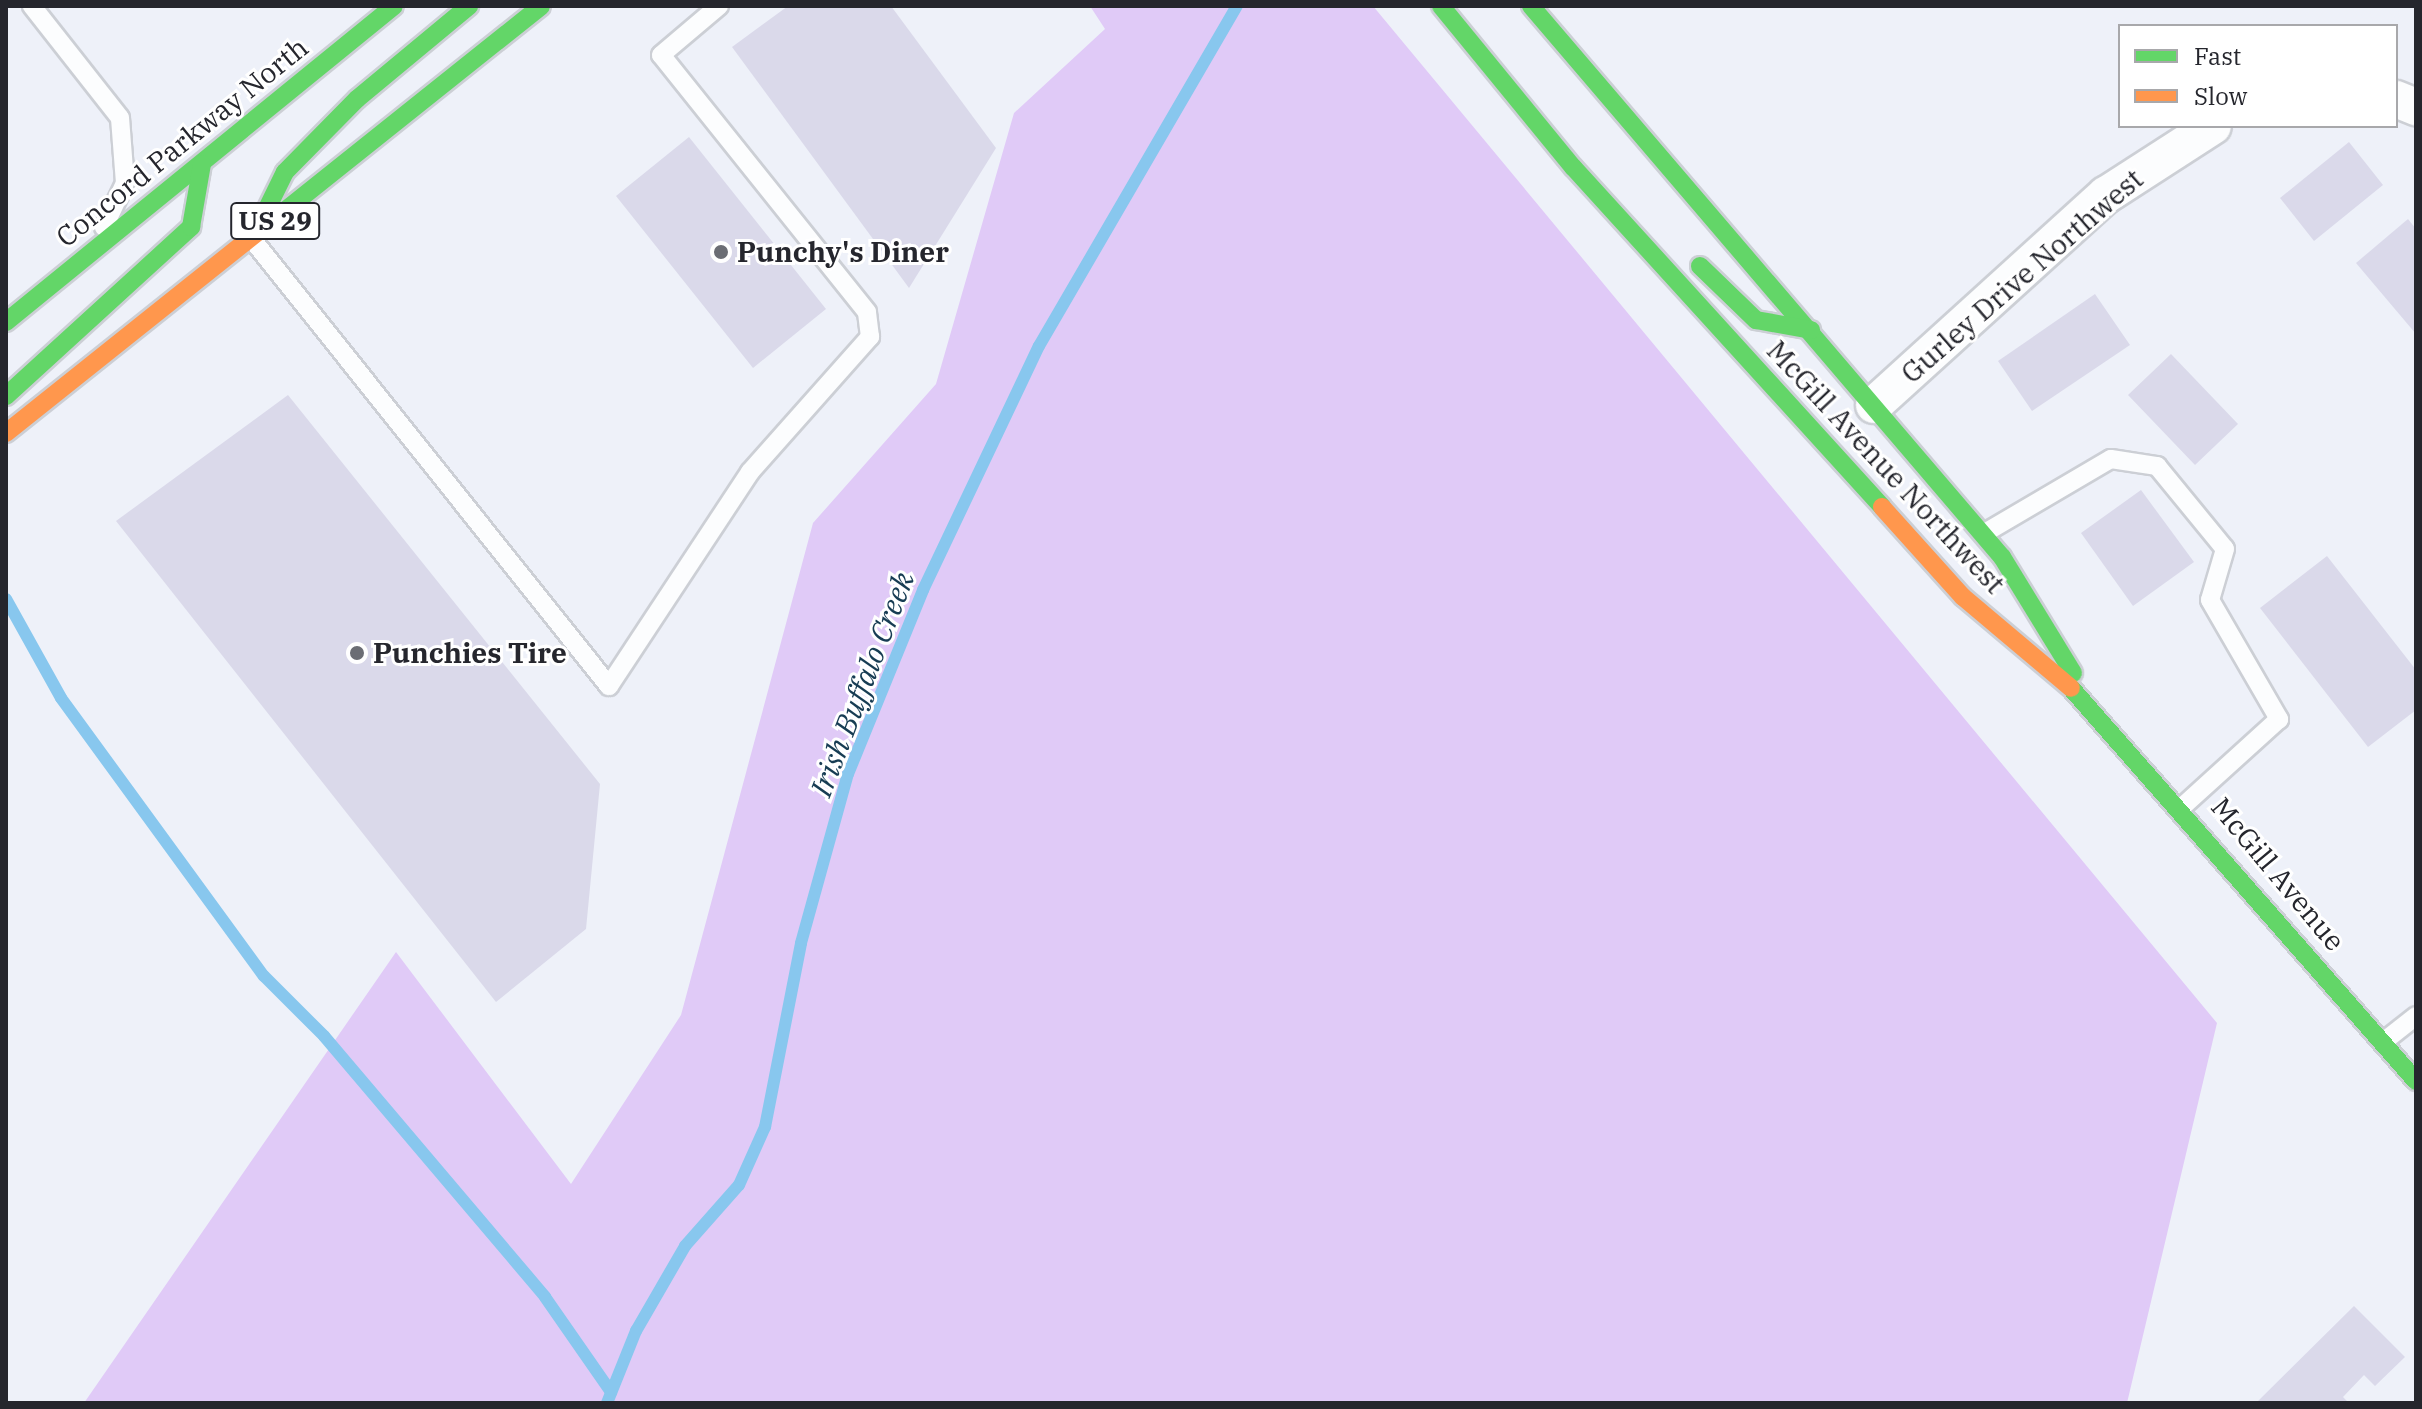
<!DOCTYPE html>
<style>
body{margin:0}
#map{position:relative;width:2422px;height:1409px;overflow:hidden;background:#eef1f9;font-family:"IBM Plex Serif",serif}
div>[style]{position:absolute}
.green>*{inset:0;background:#e0caf7}
.stream>*{height:12px;margin:-6px;padding:0 6px;transform-origin:6px;border-radius:6px;background:#88c7ee}
.building>*{inset:0;background:#dad9ea}
.roads{filter:drop-shadow(2px 0 #cccfd5) drop-shadow(-2px 0 #cccfd5) drop-shadow(0 2px #cccfd5) drop-shadow(0 -2px #cccfd5)}
.lane>*{height:18px;margin:-9px;padding:0 9px;transform-origin:9px;border-radius:9px;background:#fcfdfe}
.street>*{height:36px;margin:-18px;padding:0 18px;transform-origin:18px;border-radius:18px;background:#fcfdfe}
.fast>*{height:18px;margin:-9px;padding:0 9px;transform-origin:9px;border-radius:9px;background:#63d668}
.slow>*{height:18px;margin:-9px;padding:0 9px;transform-origin:9px;border-radius:9px;background:#ff974d}
.dots>*{width:22px;height:22px;translate:-50% -50%;box-sizing:border-box;border:4px solid #fff;border-radius:50%}
span{translate:-50% -50%;white-space:nowrap;text-align:center;line-height:1.15;-webkit-text-stroke:6px #fff;paint-order:stroke}
.shield-label span{padding:2px 6px;background:#fff;border:2px solid;border-radius:6px;-webkit-text-stroke-width:0}
.shield-label{font-size:26px;color:#25262d;font-weight:700}
.street-label{font-size:28px;color:#25262d}
.poi-label{font-size:28px;color:#25262d;font-weight:700}
.left{translate:0 -50%;text-align:left}
.water-label{font-size:30px;color:#173c53;font-style:italic}
.frame{position:absolute;inset:0;border:8px solid #25262d;pointer-events:none}
.legend{position:absolute;left:2118px;top:24px;width:280px;height:104px;box-sizing:border-box;background:#fff;border:2px solid #a8a8ab;margin:0;padding:10px 14px;list-style:none;font-size:24px;color:#25262d}
.legend li{display:flex;align-items:center;gap:16px;height:40px}
.legend b{width:40px;border:2px solid #a8a8ab}
</style>
<div id="map">
<div class="green">
<div style="clip-path:polygon(1090px 6px,1373px 6px,2217px 1023px,2127px 1403px,84px 1403px,396px 952px,571px 1184px,681px 1015px,813px 523px,936px 384px,1014px 113px,1105px 29px)"></div>
</div>
<div class="stream">
<div style="left:6px;top:599px;width:113px;rotate:60.9deg"></div>
<div style="left:61px;top:698px;width:344px;rotate:53.9deg"></div>
<div style="left:264px;top:976px;width:85px;rotate:45deg"></div>
<div style="left:324px;top:1036px;width:342px;rotate:49.7deg"></div>
<div style="left:545px;top:1297px;width:116px;rotate:55.2deg"></div>
<div style="left:607px;top:1403px;width:78px;rotate:-68.1deg"></div>
<div style="left:636px;top:1331px;width:98px;rotate:-60deg"></div>
<div style="left:685px;top:1246px;width:81px;rotate:-48.5deg"></div>
<div style="left:739px;top:1185px;width:64px;rotate:-65.9deg"></div>
<div style="left:765px;top:1127px;width:187px;rotate:-78.9deg"></div>
<div style="left:801px;top:943px;width:175px;rotate:-74.5deg"></div>
<div style="left:848px;top:774px;width:199px;rotate:-67.8deg"></div>
<div style="left:923px;top:590px;width:270px;rotate:-64.6deg"></div>
<div style="left:1039px;top:346px;width:393px;rotate:-59.8deg"></div>
</div>
<div class="building">
<div style="clip-path:polygon(788px 6px,891px 6px,996px 148px,909px 288px,732px 47px)"></div>
<div style="clip-path:polygon(689px 137px,826px 309px,753px 368px,616px 196px)"></div>
<div style="clip-path:polygon(2349px 142px,2383px 185px,2314px 241px,2280px 198px)"></div>
<div style="clip-path:polygon(2408px 219px,2416px 229px,2416px 334px,2356px 263px)"></div>
<div style="clip-path:polygon(2095px 294px,2130px 345px,2032px 411px,1998px 361px)"></div>
<div style="clip-path:polygon(2171px 354px,2238px 424px,2195px 465px,2128px 395px)"></div>
<div style="clip-path:polygon(288px 395px,600px 784px,586px 929px,496px 1002px,116px 521px)"></div>
<div style="clip-path:polygon(2141px 490px,2194px 562px,2133px 606px,2081px 533px)"></div>
<div style="clip-path:polygon(2327px 556px,2416px 670px,2416px 710px,2368px 747px,2260px 608px)"></div>
<div style="clip-path:polygon(2354px 1306px,2405px 1357px,2375px 1386px,2364px 1375px,2343px 1397px,2349px 1403px,2256px 1403px)"></div>
</div>
<div class="roads">
<div class="lane">
<div style="left:32px;top:6px;width:142px;rotate:51.8deg"></div>
<div style="left:120px;top:118px;width:65px;rotate:85.6deg"></div>
<div style="left:125px;top:183px;width:49px;rotate:115.5deg"></div>
<div style="left:252px;top:239px;width:572px;rotate:51.39deg"></div>
<div style="left:609px;top:686px;width:256px;rotate:-56.6deg"></div>
<div style="left:750px;top:472px;width:181px;rotate:-48.4deg"></div>
<div style="left:870px;top:337px;width:25px;rotate:-97deg"></div>
<div style="left:867px;top:312px;width:329px;rotate:-128.7deg"></div>
<div style="left:661px;top:55px;width:76px;rotate:-40.2deg"></div>
<div style="left:1983px;top:534px;width:148px;rotate:-30.4deg"></div>
<div style="left:2111px;top:459px;width:47px;rotate:8.7deg"></div>
<div style="left:2157px;top:466px;width:107px;rotate:50.7deg"></div>
<div style="left:2225px;top:549px;width:53px;rotate:106.4deg"></div>
<div style="left:2210px;top:600px;width:138px;rotate:59.9deg"></div>
<div style="left:2279px;top:719px;width:130px;rotate:137.8deg"></div>
<div style="left:2383px;top:1042px;width:42px;rotate:-38.2deg"></div>
</div>
<div class="street">
<div style="left:2396px;top:99px;width:22px;rotate:22deg"></div>
<div style="left:1874px;top:405px;width:313px;rotate:-42.2deg"></div>
<div style="left:2106px;top:195px;width:127px;rotate:-32.8deg"></div>
</div>
<div class="fast">
<div style="left:1441px;top:6px;width:208px;rotate:50.7deg"></div>
<div style="left:1573px;top:167px;width:459px;rotate:47.7deg"></div>
<div style="left:1531px;top:6px;width:725px;rotate:49.48deg"></div>
<div style="left:2002px;top:557px;width:136px;rotate:58.5deg"></div>
<div style="left:272px;top:221px;width:344px;rotate:-38.6deg"></div>
<div style="left:258px;top:227px;width:61px;rotate:-63.9deg"></div>
<div style="left:285px;top:172px;width:103px;rotate:-45.4deg"></div>
<div style="left:357px;top:99px;width:146px;rotate:-39.7deg"></div>
<div style="left:1700px;top:266px;width:78px;rotate:44deg"></div>
<div style="left:1756px;top:320px;width:56px;rotate:10.3deg"></div>
<div style="left:6px;top:322px;width:500px;rotate:-39.16deg"></div>
<div style="left:6px;top:396px;width:251px;rotate:-42.4deg"></div>
<div style="left:191px;top:227px;width:64px;rotate:-80.1deg"></div>
<div style="left:2071px;top:688px;width:523px;rotate:48.72deg"></div>
</div>
<div class="slow">
<div style="left:6px;top:433px;width:340px;rotate:-38.6deg"></div>
<div style="left:1882px;top:507px;width:121px;rotate:48deg"></div>
<div style="left:1963px;top:597px;width:141px;rotate:40.1deg"></div>
</div>
</div>
<div class="dots">
<div style="left:721px;top:252px;background:#6b6d74"></div>
<div style="left:357px;top:653px;background:#6b6d74"></div>
</div>
<div class="shield-label">
<span style="left:275px;top:221px">US 29</span>
</div>
<div class="street-label">
<span style="left:182px;top:142px;rotate:-39deg">Concord Parkway North</span>
<span style="left:2022px;top:276px;rotate:-41deg">Gurley Drive Northwest</span>
<span style="left:1886px;top:467px;rotate:47deg">McGill Avenue Northwest</span>
<span style="left:2278px;top:874px;rotate:50deg">McGill Avenue</span>
</div>
<div class="poi-label">
<span class="left" style="left:737px;top:252px">Punchy's Diner</span>
<span class="left" style="left:373px;top:653px">Punchies Tire</span>
</div>
<div class="water-label">
<span style="left:862px;top:684px;rotate:-69deg">Irish Buffalo Creek</span>
</div>
<div class="frame"></div>
<ul class="legend">
<li><b style="height:10px;background:#63d668"></b>Fast</li>
<li><b style="height:10px;background:#ff974d"></b>Slow</li>
</ul>
</div>
